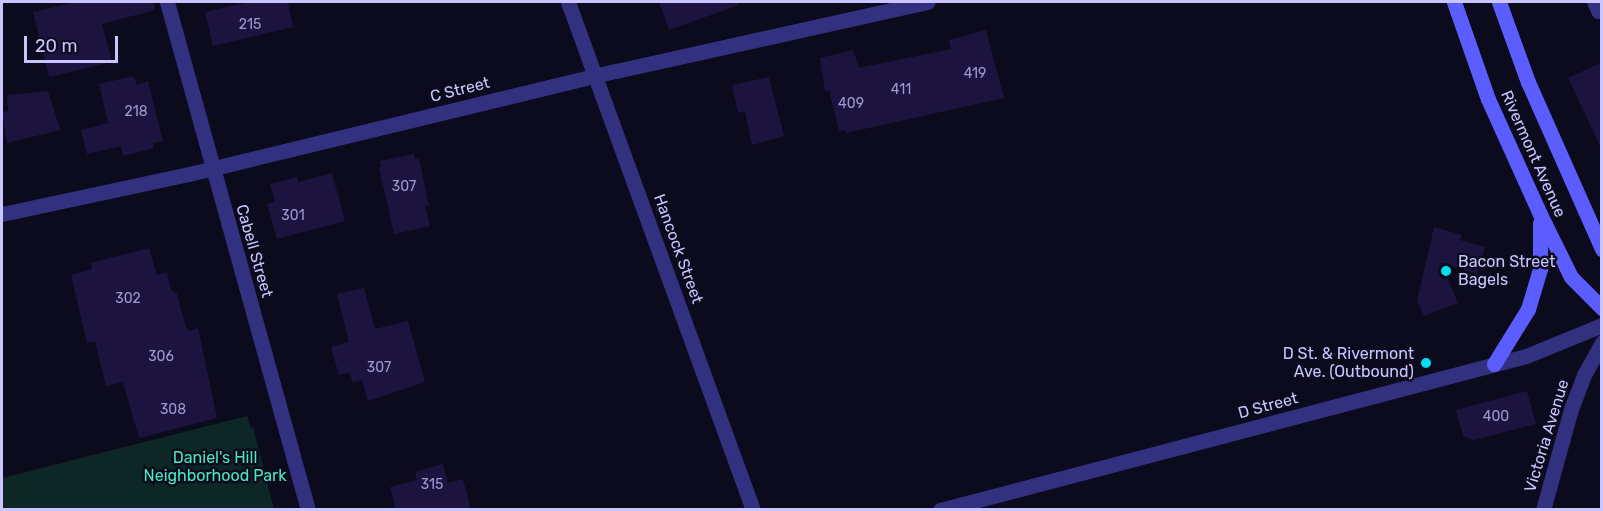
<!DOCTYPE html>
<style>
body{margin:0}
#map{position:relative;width:1603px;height:511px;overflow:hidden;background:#0c0a1d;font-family:Rubik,sans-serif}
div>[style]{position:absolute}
.green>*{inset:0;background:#0c2725}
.building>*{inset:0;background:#1c143f}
.lane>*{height:12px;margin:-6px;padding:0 6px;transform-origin:6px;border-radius:6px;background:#323180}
.street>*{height:15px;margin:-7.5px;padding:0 7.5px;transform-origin:7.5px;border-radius:7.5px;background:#323180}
.secondary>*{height:15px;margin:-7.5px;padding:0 7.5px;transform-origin:7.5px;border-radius:7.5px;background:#5c5dff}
.dots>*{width:16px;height:16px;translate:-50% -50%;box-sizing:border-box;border:3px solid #0c0a1d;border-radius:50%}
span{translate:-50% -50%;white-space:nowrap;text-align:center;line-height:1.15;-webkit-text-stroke:5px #0c0a1d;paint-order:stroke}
.number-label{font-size:14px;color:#9e99cf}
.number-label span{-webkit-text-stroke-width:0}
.street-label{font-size:16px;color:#cac5ff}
.poi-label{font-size:16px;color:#cac5ff}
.left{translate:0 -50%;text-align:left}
.right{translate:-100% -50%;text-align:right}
.park-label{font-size:16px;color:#49e8bc}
.frame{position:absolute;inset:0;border:3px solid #cac5ff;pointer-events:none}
.scale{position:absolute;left:24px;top:36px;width:94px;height:27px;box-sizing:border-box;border:3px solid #cac5ff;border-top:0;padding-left:8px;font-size:18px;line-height:21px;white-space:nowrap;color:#cac5ff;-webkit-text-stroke:4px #0c0a1d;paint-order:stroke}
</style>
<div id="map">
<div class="green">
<div style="clip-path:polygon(247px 416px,251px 428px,253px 427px,274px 509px,2px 509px,2px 478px)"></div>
</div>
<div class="building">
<div style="clip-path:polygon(75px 2px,154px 2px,155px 10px,102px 24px,112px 62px,49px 77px,33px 12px)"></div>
<div style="clip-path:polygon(249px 2px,288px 2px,293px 27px,213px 46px,205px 12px)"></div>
<div style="clip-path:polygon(659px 2px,738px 2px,739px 5px,669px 30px)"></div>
<div style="clip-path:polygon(986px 30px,1004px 98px,846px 133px,845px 130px,839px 131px,829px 90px,825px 92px,820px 58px,853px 50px,859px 68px,951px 49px,949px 40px)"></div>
<div style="clip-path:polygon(1602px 62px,1602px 150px,1568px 78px)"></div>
<div style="clip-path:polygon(134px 76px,137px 85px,148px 81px,163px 141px,153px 143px,154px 148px,123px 156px,121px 146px,87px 154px,81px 130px,108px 123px,99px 84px)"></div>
<div style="clip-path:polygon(769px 77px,784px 136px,752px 145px,745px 111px,738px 113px,732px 85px)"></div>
<div style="clip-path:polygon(48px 91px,60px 130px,7px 143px,2px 112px,8px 111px,7px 95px)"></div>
<div style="clip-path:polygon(414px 154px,415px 159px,419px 158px,429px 206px,425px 206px,430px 226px,394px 234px,379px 168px,381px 167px,380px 161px)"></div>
<div style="clip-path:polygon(332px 173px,345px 221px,277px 239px,267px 204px,275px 202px,270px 184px,297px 177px,298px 182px)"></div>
<div style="clip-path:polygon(1434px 227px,1462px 235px,1460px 240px,1485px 247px,1477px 274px,1441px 263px,1458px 303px,1424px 316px,1417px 301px)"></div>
<div style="clip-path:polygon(149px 248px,157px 275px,167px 272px,171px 290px,177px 294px,186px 327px,189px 331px,198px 328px,217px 418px,139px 438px,123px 382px,106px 386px,95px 341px,87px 343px,71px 275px,92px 269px,91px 263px)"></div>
<div style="clip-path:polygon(364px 288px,375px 329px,408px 321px,425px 382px,368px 401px,362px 380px,352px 382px,350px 372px,339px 375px,331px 347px,349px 342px,337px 294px)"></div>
<div style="clip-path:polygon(1527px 391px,1536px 424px,1474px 440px,1463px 436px,1456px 410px)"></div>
<div style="clip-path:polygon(443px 464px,448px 483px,463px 479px,471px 510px,396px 510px,390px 487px,417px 480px,415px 472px)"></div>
</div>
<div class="lane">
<div style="left:1593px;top:2px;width:12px;rotate:66deg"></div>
<div style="left:1598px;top:13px;width:4px;rotate:-27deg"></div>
</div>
<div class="street">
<div style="left:167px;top:2px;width:527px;rotate:74.49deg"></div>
<div style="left:568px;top:2px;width:541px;rotate:69.99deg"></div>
<div style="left:2px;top:214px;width:191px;rotate:-12.1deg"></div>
<div style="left:189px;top:174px;width:439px;rotate:-13.6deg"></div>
<div style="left:616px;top:71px;width:319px;rotate:-12.5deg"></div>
<div style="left:940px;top:510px;width:606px;rotate:-14.72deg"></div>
<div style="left:1526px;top:356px;width:82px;rotate:-22.2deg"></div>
<div style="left:1543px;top:510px;width:105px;rotate:-74.5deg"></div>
<div style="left:1571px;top:409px;width:36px;rotate:-69deg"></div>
<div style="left:1584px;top:375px;width:38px;rotate:-61deg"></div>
</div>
<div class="secondary">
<div style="left:1454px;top:2px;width:103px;rotate:70.7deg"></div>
<div style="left:1488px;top:99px;width:126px;rotate:65.7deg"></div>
<div style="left:1540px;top:214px;width:70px;rotate:63.8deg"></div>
<div style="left:1571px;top:277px;width:44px;rotate:45deg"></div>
<div style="left:1499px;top:2px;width:85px;rotate:70.1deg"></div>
<div style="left:1528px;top:82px;width:183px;rotate:66.1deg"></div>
<div style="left:1494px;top:364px;width:65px;rotate:-58.3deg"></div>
<div style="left:1528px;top:309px;width:42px;rotate:-73.3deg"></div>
<div style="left:1540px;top:269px;width:46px;rotate:-90deg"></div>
</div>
<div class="dots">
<div style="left:1446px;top:271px;background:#00dff0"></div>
<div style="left:1426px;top:363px;background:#00dff0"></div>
</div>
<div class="number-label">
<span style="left:250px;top:25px">215</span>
<span style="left:975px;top:74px">419</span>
<span style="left:901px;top:90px">411</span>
<span style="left:851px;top:104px">409</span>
<span style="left:136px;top:112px">218</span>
<span style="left:404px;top:187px">307</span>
<span style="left:293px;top:216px">301</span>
<span style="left:128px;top:299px">302</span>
<span style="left:161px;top:357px">306</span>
<span style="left:379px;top:368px">307</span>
<span style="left:173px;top:410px">308</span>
<span style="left:1496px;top:417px">400</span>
<span style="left:432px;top:485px">315</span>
</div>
<div class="street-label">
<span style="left:460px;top:90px;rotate:-14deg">C Street</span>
<span style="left:1533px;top:154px;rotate:66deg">Rivermont Avenue</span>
<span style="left:678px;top:249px;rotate:70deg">Hancock Street</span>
<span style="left:254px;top:251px;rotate:74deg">Cabell Street</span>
<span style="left:1268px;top:406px;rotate:-15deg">D Street</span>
<span style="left:1547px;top:436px;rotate:-73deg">Victoria Avenue</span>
</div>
<div class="poi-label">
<span class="left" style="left:1458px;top:271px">Bacon Street<br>Bagels</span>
<span class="right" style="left:1414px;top:363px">D St. &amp; Rivermont<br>Ave. (Outbound)</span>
</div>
<div class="park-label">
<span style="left:215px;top:467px">Daniel's Hill<br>Neighborhood Park</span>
</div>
<div class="frame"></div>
<div class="scale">20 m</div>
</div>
